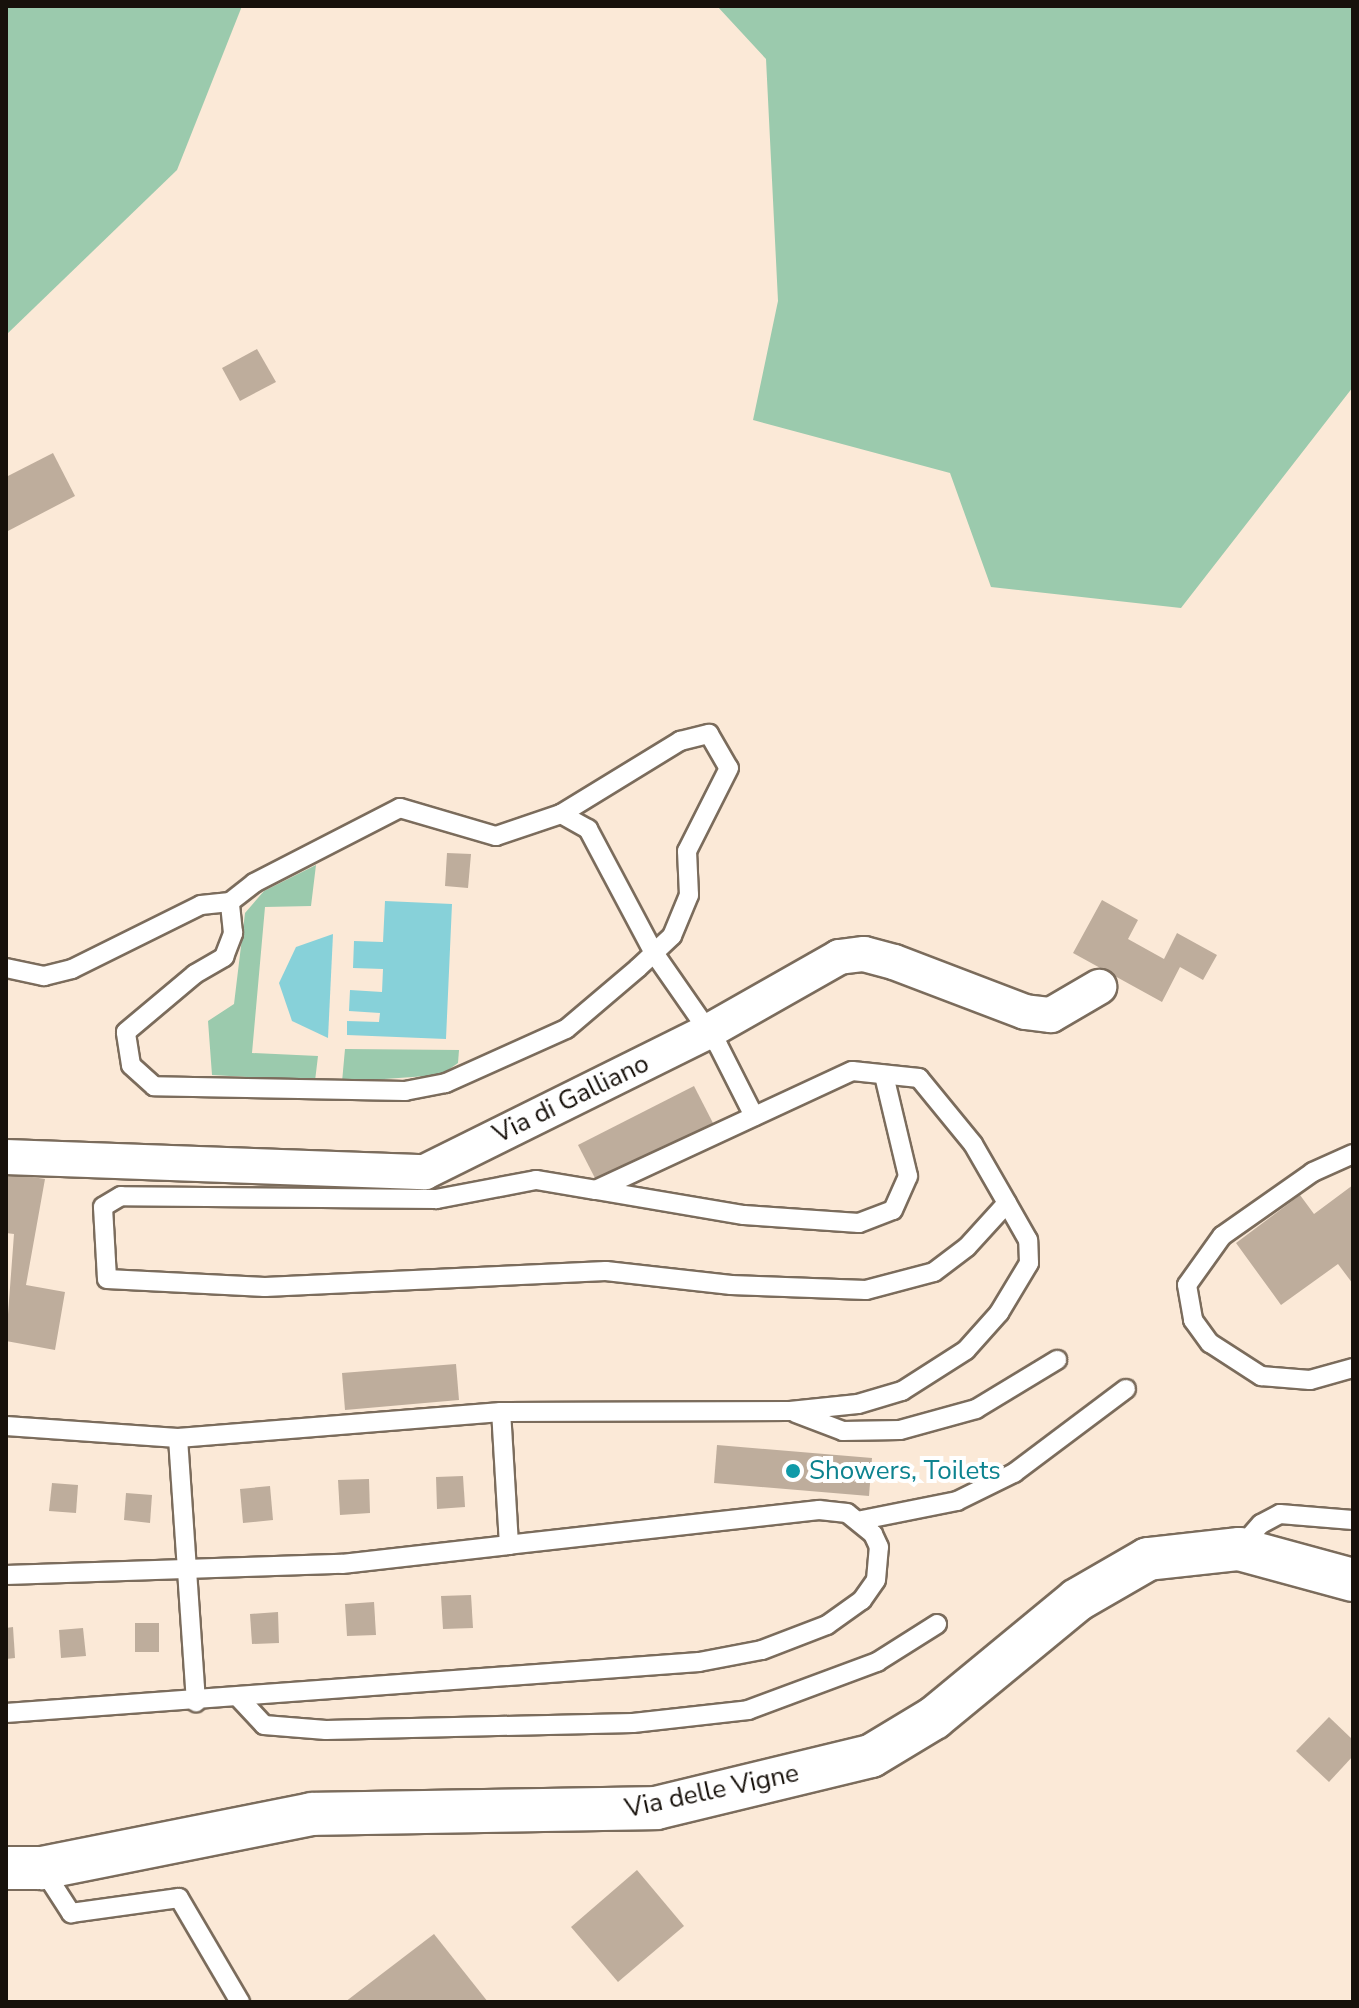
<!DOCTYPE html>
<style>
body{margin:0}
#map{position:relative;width:1359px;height:2008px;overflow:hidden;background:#fbe9d7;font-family:"Nunito Sans",sans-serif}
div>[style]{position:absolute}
.green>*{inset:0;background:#9bcaad}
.water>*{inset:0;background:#87d1d9}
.building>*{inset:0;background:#bead9c}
.roads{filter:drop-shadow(2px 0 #7b6c5c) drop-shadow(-2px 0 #7b6c5c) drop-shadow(0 2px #7b6c5c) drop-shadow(0 -2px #7b6c5c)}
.service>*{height:18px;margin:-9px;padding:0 9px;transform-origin:9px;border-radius:9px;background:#fff}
.minor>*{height:34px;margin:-17px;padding:0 17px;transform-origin:17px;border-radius:17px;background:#fff}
.tertiary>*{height:42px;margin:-21px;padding:0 21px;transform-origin:21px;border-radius:21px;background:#fff}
.dots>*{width:22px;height:22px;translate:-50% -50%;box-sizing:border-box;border:4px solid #fff;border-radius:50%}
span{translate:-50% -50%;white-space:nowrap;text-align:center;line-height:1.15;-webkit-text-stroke:8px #fff;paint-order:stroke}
.street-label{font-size:26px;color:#17110b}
.culture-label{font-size:26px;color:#0d838f}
.left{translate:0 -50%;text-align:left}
.frame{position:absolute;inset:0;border:8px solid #17110b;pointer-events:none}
</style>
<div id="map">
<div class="green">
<div style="clip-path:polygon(6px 6px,242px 6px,177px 170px,6px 335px)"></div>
<div style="clip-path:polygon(717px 6px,1353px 6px,1353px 387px,1181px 608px,991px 587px,950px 473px,753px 420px,778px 301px,766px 59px)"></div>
<div style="clip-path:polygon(316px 865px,311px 906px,265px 907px,252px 1053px,318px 1056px,315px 1081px,212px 1075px,208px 1021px,234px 1004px,245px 913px,264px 891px)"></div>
<div style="clip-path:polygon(345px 1049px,459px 1050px,458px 1063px,441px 1075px,342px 1082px)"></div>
</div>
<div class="water">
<div style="clip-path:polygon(385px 901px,452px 904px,446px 1039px,347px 1035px,347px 1021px,379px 1022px,380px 1013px,349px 1011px,350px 990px,382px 992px,383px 969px,353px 968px,354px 941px,383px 942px)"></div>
<div style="clip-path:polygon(333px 934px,328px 1038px,292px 1021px,279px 983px,296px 947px)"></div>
</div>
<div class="building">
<div style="clip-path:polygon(257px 349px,276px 382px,240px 401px,222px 368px)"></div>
<div style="clip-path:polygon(53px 453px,75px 496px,6px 532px,6px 477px)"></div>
<div style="clip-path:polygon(447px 853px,471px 854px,468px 888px,445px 886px)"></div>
<div style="clip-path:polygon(1102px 900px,1138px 920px,1128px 939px,1164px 959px,1177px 933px,1217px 955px,1203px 980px,1180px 967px,1162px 1002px,1073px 953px)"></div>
<div style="clip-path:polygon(694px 1086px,714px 1125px,598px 1184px,578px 1145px)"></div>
<div style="clip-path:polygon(6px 1173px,45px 1179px,26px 1285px,65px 1292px,55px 1350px,6px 1341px,14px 1234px,6px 1233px)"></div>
<div style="clip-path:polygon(1353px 1185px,1353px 1284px,1338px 1264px,1281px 1305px,1236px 1243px,1300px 1195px,1314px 1214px)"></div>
<div style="clip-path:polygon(456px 1364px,459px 1400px,345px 1410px,342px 1373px)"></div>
<div style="clip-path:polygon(717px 1445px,872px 1458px,869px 1496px,714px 1483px)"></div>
<div style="clip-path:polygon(463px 1476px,465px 1507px,437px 1509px,436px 1477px)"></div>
<div style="clip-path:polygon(369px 1479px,370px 1513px,340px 1515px,338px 1480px)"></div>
<div style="clip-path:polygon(52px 1483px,78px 1485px,76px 1513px,49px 1511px)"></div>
<div style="clip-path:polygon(270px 1486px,273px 1520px,243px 1523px,240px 1489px)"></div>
<div style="clip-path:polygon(126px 1493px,152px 1495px,150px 1523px,124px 1520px)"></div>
<div style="clip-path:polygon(471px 1595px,473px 1628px,443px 1629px,441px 1596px)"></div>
<div style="clip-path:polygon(374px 1602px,376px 1635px,347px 1636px,345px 1604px)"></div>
<div style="clip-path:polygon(278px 1612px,279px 1643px,252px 1644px,250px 1614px)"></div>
<div style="clip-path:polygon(135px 1623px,159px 1623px,159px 1652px,135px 1652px)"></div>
<div style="clip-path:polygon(13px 1627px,15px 1658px,6px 1659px,6px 1628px)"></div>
<div style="clip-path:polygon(83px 1628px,86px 1656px,61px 1658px,59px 1630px)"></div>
<div style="clip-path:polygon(1329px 1717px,1353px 1740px,1353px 1756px,1329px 1782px,1296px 1751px)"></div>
<div style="clip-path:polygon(637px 1870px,684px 1926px,618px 1982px,571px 1927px)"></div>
<div style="clip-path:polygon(434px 1934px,488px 2002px,345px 2002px)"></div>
</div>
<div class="roads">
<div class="service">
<div style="left:561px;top:814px;width:140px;rotate:-31.5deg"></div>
<div style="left:680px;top:741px;width:30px;rotate:-14deg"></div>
<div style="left:709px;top:734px;width:39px;rotate:60deg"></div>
<div style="left:729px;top:768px;width:93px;rotate:116.8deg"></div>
<div style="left:687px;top:851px;width:44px;rotate:87.4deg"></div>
<div style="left:689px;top:895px;width:44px;rotate:112.5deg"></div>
<div style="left:672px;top:936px;width:25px;rotate:137deg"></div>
<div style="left:654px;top:953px;width:22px;rotate:137deg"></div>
<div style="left:638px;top:968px;width:94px;rotate:139.7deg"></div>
<div style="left:566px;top:1029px;width:132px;rotate:155.8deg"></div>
<div style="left:446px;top:1083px;width:42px;rotate:169deg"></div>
<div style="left:405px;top:1091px;width:251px;rotate:-178.9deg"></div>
<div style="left:154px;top:1086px;width:31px;rotate:-138deg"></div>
<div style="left:131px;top:1065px;width:33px;rotate:-99deg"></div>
<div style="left:126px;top:1032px;width:90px;rotate:-40deg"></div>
<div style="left:195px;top:974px;width:34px;rotate:-30deg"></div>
<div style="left:224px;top:957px;width:26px;rotate:-69deg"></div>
<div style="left:233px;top:933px;width:31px;rotate:-96deg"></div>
<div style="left:230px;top:902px;width:31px;rotate:-38deg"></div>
<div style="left:254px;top:883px;width:164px;rotate:-27.2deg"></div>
<div style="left:400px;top:808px;width:100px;rotate:16.3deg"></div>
<div style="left:496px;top:836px;width:69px;rotate:-18.7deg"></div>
<div style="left:561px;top:814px;width:31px;rotate:29deg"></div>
<div style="left:588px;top:829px;width:140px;rotate:62deg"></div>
<div style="left:654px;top:953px;width:112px;rotate:55.2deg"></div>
<div style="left:718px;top:1045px;width:80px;rotate:63.1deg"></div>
<div style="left:6px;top:968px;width:39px;rotate:12deg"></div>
<div style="left:44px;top:976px;width:29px;rotate:-14deg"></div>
<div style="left:72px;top:969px;width:144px;rotate:-26.4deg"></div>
<div style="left:201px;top:905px;width:29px;rotate:-6deg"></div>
<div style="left:1353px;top:1154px;width:44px;rotate:155.8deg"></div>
<div style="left:1313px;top:1172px;width:111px;rotate:144.9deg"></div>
<div style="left:1222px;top:1236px;width:60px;rotate:125.5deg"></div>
<div style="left:1187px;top:1285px;width:36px;rotate:80deg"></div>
<div style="left:1193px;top:1320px;width:29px;rotate:54deg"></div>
<div style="left:1210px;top:1343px;width:61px;rotate:32.9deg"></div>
<div style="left:1261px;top:1376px;width:49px;rotate:4.7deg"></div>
<div style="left:1310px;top:1380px;width:45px;rotate:-15.6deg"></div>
<div style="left:596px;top:1190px;width:150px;rotate:9.6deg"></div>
<div style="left:744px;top:1215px;width:115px;rotate:4deg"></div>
<div style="left:859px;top:1223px;width:36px;rotate:-21deg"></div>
<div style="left:893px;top:1210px;width:37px;rotate:-66deg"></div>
<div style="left:908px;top:1176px;width:104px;rotate:-103.4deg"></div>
<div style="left:796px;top:1413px;width:50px;rotate:21deg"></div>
<div style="left:843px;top:1431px;width:57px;rotate:-1deg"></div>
<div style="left:900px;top:1430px;width:79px;rotate:-15.4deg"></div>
<div style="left:976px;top:1409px;width:95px;rotate:-31.2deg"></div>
<div style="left:6px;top:1426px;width:172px;rotate:4deg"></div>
<div style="left:178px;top:1438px;width:324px;rotate:-4.6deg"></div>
<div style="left:501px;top:1412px;width:289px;rotate:-0.2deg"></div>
<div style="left:790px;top:1411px;width:68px;rotate:-5.9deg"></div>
<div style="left:858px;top:1404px;width:46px;rotate:-16.5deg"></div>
<div style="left:902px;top:1391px;width:76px;rotate:-32.6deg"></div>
<div style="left:966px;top:1350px;width:50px;rotate:-48.3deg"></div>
<div style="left:999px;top:1313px;width:58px;rotate:-59deg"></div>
<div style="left:1029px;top:1263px;width:23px;rotate:-92deg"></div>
<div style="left:1028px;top:1240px;width:43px;rotate:-119.6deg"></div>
<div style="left:1007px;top:1203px;width:68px;rotate:-120deg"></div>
<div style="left:973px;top:1144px;width:85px;rotate:-129.3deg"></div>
<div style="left:919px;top:1078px;width:67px;rotate:-174deg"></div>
<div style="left:852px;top:1071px;width:282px;rotate:155.1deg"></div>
<div style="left:596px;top:1190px;width:61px;rotate:-170.5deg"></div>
<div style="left:536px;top:1180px;width:102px;rotate:169.2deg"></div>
<div style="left:436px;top:1199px;width:315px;rotate:-179.5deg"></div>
<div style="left:121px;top:1196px;width:21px;rotate:149deg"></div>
<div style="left:103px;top:1207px;width:72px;rotate:86.8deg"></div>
<div style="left:107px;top:1279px;width:158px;rotate:2.9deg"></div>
<div style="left:265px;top:1287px;width:341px;rotate:-2.7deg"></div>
<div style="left:606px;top:1271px;width:126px;rotate:6.4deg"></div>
<div style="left:731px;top:1285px;width:135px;rotate:2.1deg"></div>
<div style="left:866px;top:1290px;width:70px;rotate:-14.8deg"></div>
<div style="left:934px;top:1272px;width:41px;rotate:-37.1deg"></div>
<div style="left:967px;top:1247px;width:59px;rotate:-47.7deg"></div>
<div style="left:178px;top:1438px;width:265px;rotate:86.1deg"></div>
<div style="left:862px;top:1520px;width:97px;rotate:-11.3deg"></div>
<div style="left:957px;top:1501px;width:64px;rotate:-26.2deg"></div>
<div style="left:1014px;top:1473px;width:140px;rotate:-36.9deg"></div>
<div style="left:1239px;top:1549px;width:33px;rotate:-49deg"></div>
<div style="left:1261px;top:1524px;width:21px;rotate:-28deg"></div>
<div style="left:1280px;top:1514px;width:73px;rotate:4.7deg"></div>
<div style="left:6px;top:1575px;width:336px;rotate:-1.9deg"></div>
<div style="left:342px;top:1564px;width:168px;rotate:-6.5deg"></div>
<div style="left:239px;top:1698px;width:37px;rotate:47deg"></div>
<div style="left:264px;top:1725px;width:62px;rotate:4.6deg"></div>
<div style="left:326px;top:1730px;width:307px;rotate:-1.3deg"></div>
<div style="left:633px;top:1723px;width:116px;rotate:-6.4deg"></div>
<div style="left:748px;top:1710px;width:138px;rotate:-20.4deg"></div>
<div style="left:877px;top:1662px;width:71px;rotate:-32.3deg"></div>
<div style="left:6px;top:1713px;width:695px;rotate:-4.21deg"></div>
<div style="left:699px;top:1662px;width:64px;rotate:-10.8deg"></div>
<div style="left:762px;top:1650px;width:70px;rotate:-21deg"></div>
<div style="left:827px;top:1625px;width:43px;rotate:-35.5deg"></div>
<div style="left:862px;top:1600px;width:24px;rotate:-55deg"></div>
<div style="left:876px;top:1580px;width:33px;rotate:-85deg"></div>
<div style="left:879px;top:1547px;width:14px;rotate:-115deg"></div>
<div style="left:873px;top:1534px;width:33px;rotate:-141deg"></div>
<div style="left:847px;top:1513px;width:28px;rotate:-174deg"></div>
<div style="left:819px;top:1510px;width:312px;rotate:173.6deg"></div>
<div style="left:509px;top:1545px;width:133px;rotate:-93.4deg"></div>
<div style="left:42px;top:1868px;width:54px;rotate:57.2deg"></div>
<div style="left:71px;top:1913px;width:109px;rotate:-7.9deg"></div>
<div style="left:179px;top:1898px;width:121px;rotate:59.6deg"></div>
</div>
<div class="minor">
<div style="left:6px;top:1157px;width:419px;rotate:2.1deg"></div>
<div style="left:425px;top:1172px;width:317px;rotate:-26.4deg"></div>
<div style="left:709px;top:1031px;width:150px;rotate:-29.6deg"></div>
<div style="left:839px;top:957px;width:25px;rotate:-7deg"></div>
<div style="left:864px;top:954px;width:31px;rotate:15deg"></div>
<div style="left:894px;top:962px;width:140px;rotate:20.9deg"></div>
<div style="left:1025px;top:1012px;width:26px;rotate:7deg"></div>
<div style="left:1051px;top:1015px;width:56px;rotate:-30.3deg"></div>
</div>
<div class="tertiary">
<div style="left:6px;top:1868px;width:36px"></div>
<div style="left:42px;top:1868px;width:275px;rotate:-11.3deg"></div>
<div style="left:312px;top:1814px;width:344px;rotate:-1deg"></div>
<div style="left:656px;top:1808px;width:221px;rotate:-13.6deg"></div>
<div style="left:871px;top:1756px;width:74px;rotate:-31.1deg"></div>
<div style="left:934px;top:1718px;width:185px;rotate:-39.5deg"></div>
<div style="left:1077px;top:1600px;width:82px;rotate:-30deg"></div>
<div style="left:1148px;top:1559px;width:92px;rotate:-6.3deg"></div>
<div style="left:1239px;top:1549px;width:118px;rotate:15.2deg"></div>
</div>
</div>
<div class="dots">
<div style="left:793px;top:1471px;background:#0f9aa8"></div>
</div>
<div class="street-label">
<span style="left:571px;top:1099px;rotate:-26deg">Via di Galliano</span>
<span style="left:712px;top:1791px;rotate:-12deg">Via delle Vigne</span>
</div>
<div class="culture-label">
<span class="left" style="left:809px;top:1471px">Showers, Toilets</span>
</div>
<div class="frame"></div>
</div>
